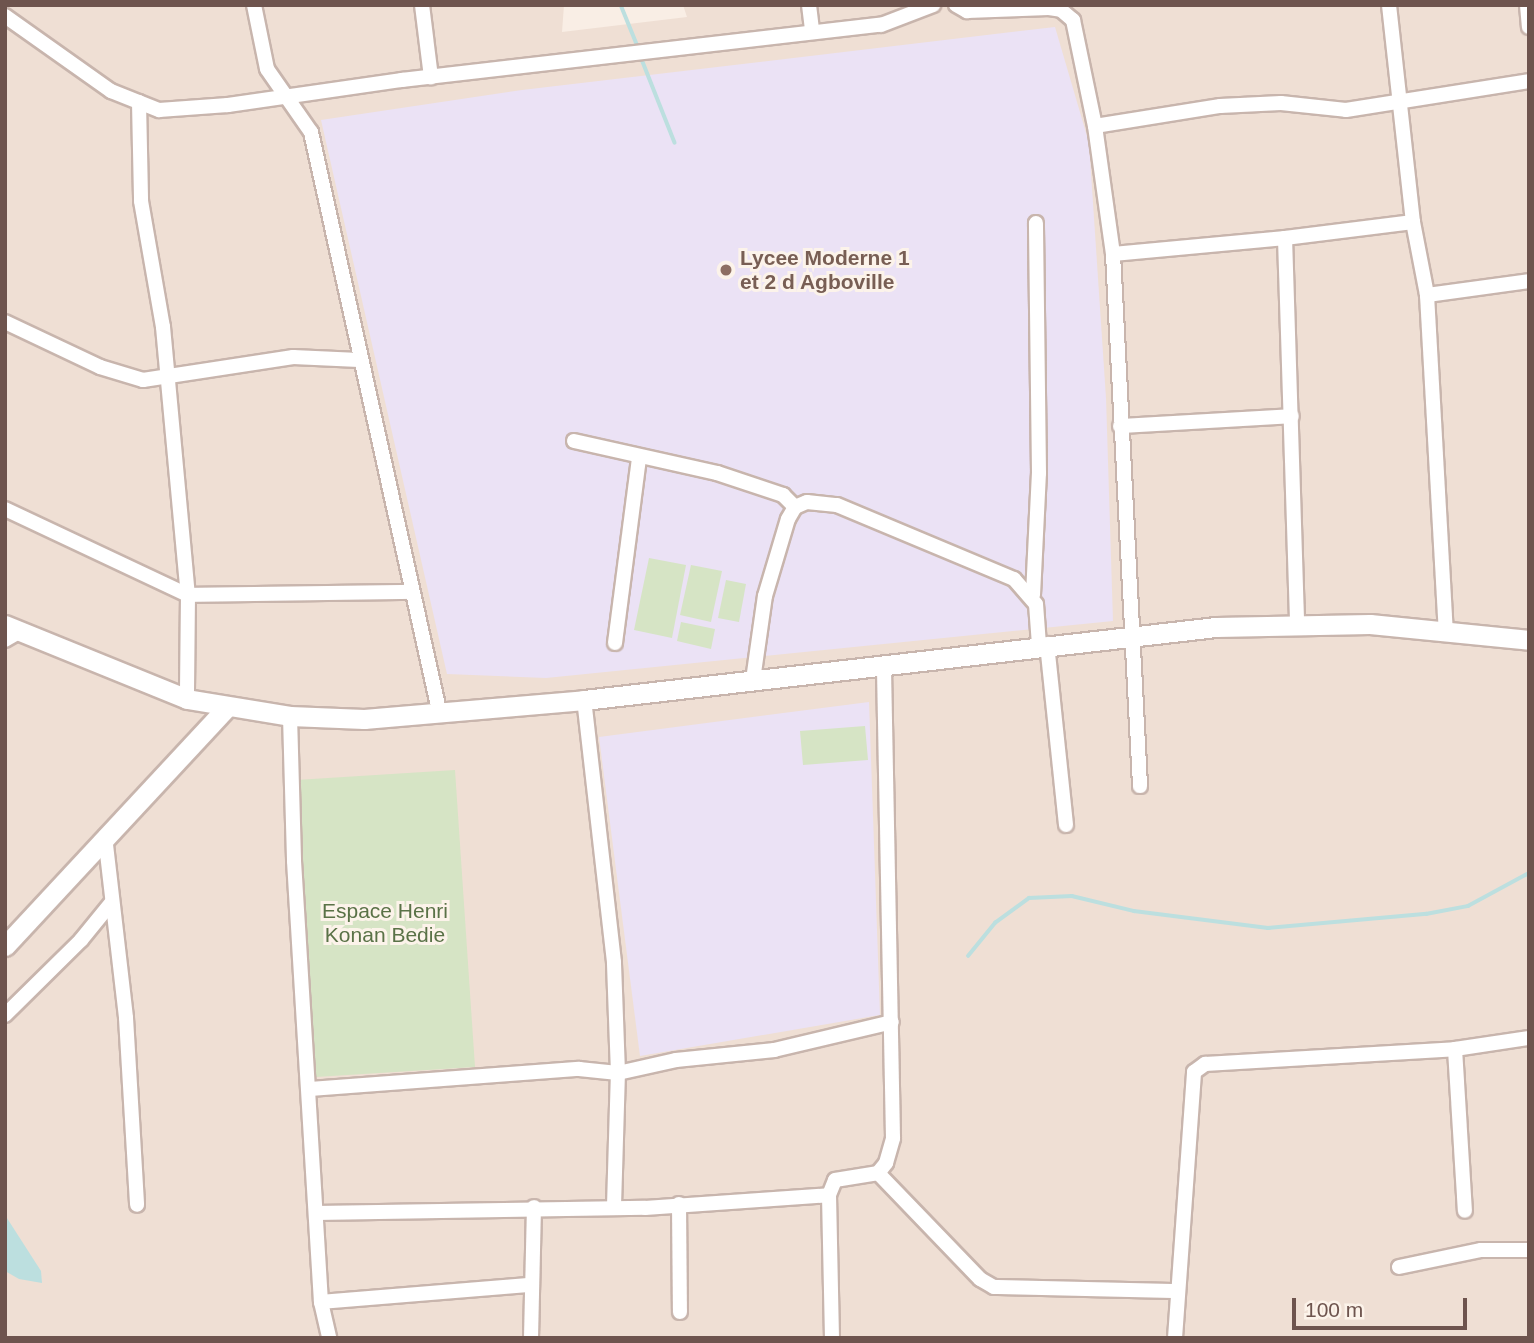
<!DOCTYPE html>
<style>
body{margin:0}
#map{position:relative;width:1534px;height:1343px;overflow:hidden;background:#f9eee5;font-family:Helvetica,sans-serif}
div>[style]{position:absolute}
.residential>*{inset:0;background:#efdfd4}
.education>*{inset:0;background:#ebe2f5}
.green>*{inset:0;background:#d6e4c5}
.water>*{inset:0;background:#bcdfdf}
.stream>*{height:3.5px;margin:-1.75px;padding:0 1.75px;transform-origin:1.75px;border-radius:1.75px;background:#bcdfdf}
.roads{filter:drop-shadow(2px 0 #c8b5ad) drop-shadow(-2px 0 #c8b5ad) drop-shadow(0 2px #c8b5ad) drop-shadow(0 -2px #c8b5ad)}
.street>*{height:14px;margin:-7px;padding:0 7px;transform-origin:7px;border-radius:7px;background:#fff}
.secondary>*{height:19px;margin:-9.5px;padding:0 9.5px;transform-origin:9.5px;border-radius:9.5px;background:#fff}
.dots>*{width:19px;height:19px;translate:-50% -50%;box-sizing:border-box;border:4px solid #fcf3ea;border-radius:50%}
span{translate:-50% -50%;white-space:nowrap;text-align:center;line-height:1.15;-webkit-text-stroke:6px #fcf3ea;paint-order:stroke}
.education-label{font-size:21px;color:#785e54;font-weight:700}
.left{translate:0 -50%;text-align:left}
.park-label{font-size:21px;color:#5a7247}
.frame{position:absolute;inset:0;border:7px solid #6e544e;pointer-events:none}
.scale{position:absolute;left:1292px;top:1298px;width:175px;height:32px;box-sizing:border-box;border:4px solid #6e544e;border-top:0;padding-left:9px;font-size:21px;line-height:24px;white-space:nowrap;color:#6e544e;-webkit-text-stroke:5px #fcf3ea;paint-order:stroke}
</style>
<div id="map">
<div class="residential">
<div style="clip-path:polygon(5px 5px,564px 5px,562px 32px,687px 17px,683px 5px,1529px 5px,1529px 1338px,5px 1338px)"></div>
</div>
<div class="education">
<div style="clip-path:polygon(1055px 27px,1089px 143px,1106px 398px,1113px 621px,546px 678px,447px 674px,321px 120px,522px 90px)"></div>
<div style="clip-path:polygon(869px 702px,880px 1015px,640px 1056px,599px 737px)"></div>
</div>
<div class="green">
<div style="clip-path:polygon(649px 558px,686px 565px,672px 638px,634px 630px)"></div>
<div style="clip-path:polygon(691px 565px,722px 571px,711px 622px,680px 615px)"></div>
<div style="clip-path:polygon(726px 580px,746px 584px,739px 622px,718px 618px)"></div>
<div style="clip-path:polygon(681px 622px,715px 629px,711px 649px,677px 641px)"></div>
<div style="clip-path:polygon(865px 726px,868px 760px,803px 765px,800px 731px)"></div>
<div style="clip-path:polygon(455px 770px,475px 1067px,316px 1077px,296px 780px)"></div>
</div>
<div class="water">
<div style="clip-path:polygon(5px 1215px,41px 1271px,42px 1283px,19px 1279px,5px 1271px)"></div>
</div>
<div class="stream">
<div style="left:621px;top:5px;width:48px;rotate:67.8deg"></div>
<div style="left:641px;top:57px;width:92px;rotate:68.4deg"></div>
<div style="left:968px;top:956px;width:43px;rotate:-50.7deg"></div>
<div style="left:995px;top:923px;width:42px;rotate:-36.3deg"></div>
<div style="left:1029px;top:898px;width:43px;rotate:-2.7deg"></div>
<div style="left:1072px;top:896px;width:64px;rotate:13.6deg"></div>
<div style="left:1134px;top:911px;width:135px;rotate:7.2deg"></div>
<div style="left:1268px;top:928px;width:159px;rotate:-5.1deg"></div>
<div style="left:1426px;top:914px;width:43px;rotate:-10.8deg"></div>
<div style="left:1468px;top:906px;width:69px;rotate:-28.4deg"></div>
</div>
<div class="roads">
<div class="street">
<div style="left:254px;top:5px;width:65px;rotate:78.5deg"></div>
<div style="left:267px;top:69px;width:77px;rotate:55.1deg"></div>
<div style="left:311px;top:132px;width:597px;rotate:77.52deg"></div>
<div style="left:422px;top:5px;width:73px;rotate:82.9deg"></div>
<div style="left:809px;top:5px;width:26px;rotate:83deg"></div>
<div style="left:956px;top:5px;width:13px;rotate:29deg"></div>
<div style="left:967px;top:11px;width:82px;rotate:-2.1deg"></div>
<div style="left:1049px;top:8px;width:12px;rotate:9deg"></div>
<div style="left:1061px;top:10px;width:16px;rotate:40deg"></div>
<div style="left:1073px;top:20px;width:108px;rotate:78.3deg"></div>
<div style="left:1095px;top:126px;width:129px;rotate:82deg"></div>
<div style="left:1113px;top:254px;width:533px;rotate:87.09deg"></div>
<div style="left:1389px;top:5px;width:218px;rotate:83.7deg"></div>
<div style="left:1413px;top:222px;width:74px;rotate:79.1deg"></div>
<div style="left:1427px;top:295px;width:337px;rotate:86.8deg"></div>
<div style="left:1527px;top:5px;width:22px;rotate:85deg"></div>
<div style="left:5px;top:16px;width:130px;rotate:35.3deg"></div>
<div style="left:111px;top:91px;width:52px;rotate:21.6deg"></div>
<div style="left:159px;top:110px;width:69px;rotate:-4.1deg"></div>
<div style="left:228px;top:105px;width:176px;rotate:-8.2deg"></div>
<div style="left:402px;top:80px;width:482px;rotate:-6.6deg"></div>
<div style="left:881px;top:25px;width:56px;rotate:-21deg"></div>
<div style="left:139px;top:102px;width:99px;rotate:88.8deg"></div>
<div style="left:141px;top:201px;width:128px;rotate:80.1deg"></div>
<div style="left:163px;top:327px;width:269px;rotate:84.7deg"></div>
<div style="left:188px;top:595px;width:104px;rotate:90.6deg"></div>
<div style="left:1095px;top:126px;width:127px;rotate:-9.1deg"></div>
<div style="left:1220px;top:106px;width:61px;rotate:-2.8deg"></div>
<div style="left:1281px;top:103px;width:65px;rotate:6.1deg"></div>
<div style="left:1346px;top:110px;width:185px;rotate:-9deg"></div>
<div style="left:1285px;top:238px;width:129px;rotate:-7.1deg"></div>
<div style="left:1113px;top:254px;width:173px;rotate:-5.3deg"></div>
<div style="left:1285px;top:238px;width:385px;rotate:88.2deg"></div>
<div style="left:1427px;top:295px;width:103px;rotate:-7.8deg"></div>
<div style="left:5px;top:322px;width:105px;rotate:25.3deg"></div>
<div style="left:100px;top:367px;width:45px;rotate:16.8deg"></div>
<div style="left:143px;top:380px;width:152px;rotate:-8.7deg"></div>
<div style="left:293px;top:357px;width:66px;rotate:2.6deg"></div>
<div style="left:1120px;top:426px;width:172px;rotate:-3.3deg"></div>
<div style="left:574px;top:441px;width:147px;rotate:12.6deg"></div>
<div style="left:717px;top:473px;width:70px;rotate:18.4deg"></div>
<div style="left:783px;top:495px;width:17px;rotate:45deg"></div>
<div style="left:5px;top:509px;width:202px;rotate:25.2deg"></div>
<div style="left:188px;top:595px;width:224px;rotate:-0.8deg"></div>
<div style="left:1033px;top:595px;width:122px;rotate:-87.2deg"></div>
<div style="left:1039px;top:473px;width:250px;rotate:-90.7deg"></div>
<div style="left:5px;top:640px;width:16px;rotate:-30deg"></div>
<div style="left:615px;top:643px;width:187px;rotate:-82.6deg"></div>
<div style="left:1047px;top:644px;width:182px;rotate:84deg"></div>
<div style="left:753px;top:680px;width:85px;rotate:-81.9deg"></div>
<div style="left:765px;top:596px;width:80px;rotate:-73.4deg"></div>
<div style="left:788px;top:519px;width:14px;rotate:-60deg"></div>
<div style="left:795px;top:507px;width:13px;rotate:-23deg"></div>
<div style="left:807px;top:502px;width:30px;rotate:6deg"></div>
<div style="left:837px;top:505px;width:192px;rotate:22.7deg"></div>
<div style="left:1014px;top:579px;width:33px;rotate:49deg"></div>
<div style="left:1036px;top:604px;width:41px;rotate:85.8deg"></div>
<div style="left:290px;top:716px;width:145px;rotate:88.4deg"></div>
<div style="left:294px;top:861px;width:442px;rotate:86.5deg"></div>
<div style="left:321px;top:1302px;width:37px;rotate:77deg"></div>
<div style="left:105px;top:836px;width:183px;rotate:83.4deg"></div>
<div style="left:126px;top:1018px;width:187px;rotate:86.6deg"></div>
<div style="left:5px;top:1015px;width:107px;rotate:-44.6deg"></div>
<div style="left:81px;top:940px;width:49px;rotate:-50.8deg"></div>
<div style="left:1455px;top:1049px;width:162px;rotate:86.5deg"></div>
<div style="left:310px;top:1089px;width:270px;rotate:-4.3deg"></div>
<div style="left:579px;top:1069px;width:39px;rotate:6deg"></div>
<div style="left:618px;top:1073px;width:111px;rotate:-92.1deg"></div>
<div style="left:614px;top:962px;width:264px;rotate:-96.5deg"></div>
<div style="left:878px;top:1173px;width:147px;rotate:46.1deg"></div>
<div style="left:980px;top:1279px;width:16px;rotate:30deg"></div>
<div style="left:994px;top:1287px;width:183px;rotate:1.3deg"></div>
<div style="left:679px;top:1204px;width:108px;rotate:89.5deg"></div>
<div style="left:614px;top:1206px;width:133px;rotate:-88.3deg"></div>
<div style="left:618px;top:1073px;width:59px;rotate:-12.6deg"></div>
<div style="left:676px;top:1060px;width:99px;rotate:-5.8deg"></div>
<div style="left:774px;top:1050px;width:121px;rotate:-13.3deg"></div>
<div style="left:316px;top:1213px;width:329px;rotate:-0.9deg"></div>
<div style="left:645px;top:1208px;width:184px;rotate:-4deg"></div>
<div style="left:1399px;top:1267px;width:84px;rotate:-11.7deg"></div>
<div style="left:1481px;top:1250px;width:48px"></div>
<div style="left:321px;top:1302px;width:210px;rotate:-4.7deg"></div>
<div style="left:531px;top:1338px;width:131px;rotate:-88.7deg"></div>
<div style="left:832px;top:1338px;width:143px;rotate:-91.2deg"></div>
<div style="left:829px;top:1195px;width:16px;rotate:-68deg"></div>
<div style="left:835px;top:1180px;width:44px;rotate:-9.2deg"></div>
<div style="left:878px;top:1173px;width:13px;rotate:-51deg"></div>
<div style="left:886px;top:1163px;width:26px;rotate:-74deg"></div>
<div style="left:893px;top:1138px;width:473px;rotate:-91.1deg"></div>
<div style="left:1175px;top:1338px;width:267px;rotate:-85.9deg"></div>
<div style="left:1194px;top:1072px;width:14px;rotate:-36deg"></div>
<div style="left:1205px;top:1064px;width:250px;rotate:-3.4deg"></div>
<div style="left:1455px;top:1049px;width:75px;rotate:-8.5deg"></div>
</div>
<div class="secondary">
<div style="left:5px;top:625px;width:196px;rotate:22.1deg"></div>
<div style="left:187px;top:699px;width:104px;rotate:9.4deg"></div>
<div style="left:290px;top:716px;width:74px;rotate:2.3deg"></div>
<div style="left:364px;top:719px;width:221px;rotate:-4.9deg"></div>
<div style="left:584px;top:700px;width:636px;rotate:-6.59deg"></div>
<div style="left:1216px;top:627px;width:154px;rotate:-1.1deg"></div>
<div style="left:1370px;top:624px;width:160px;rotate:5.7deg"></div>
<div style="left:5px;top:946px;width:325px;rotate:-47.1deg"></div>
</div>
</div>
<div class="dots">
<div style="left:726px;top:270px;background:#8d6e63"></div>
</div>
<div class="education-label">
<span class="left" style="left:740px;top:270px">Lycee Moderne 1<br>et 2 d Agboville</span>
</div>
<div class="park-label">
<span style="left:385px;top:923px">Espace Henri<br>Konan Bedie</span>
</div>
<div class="frame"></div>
<div class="scale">100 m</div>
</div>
